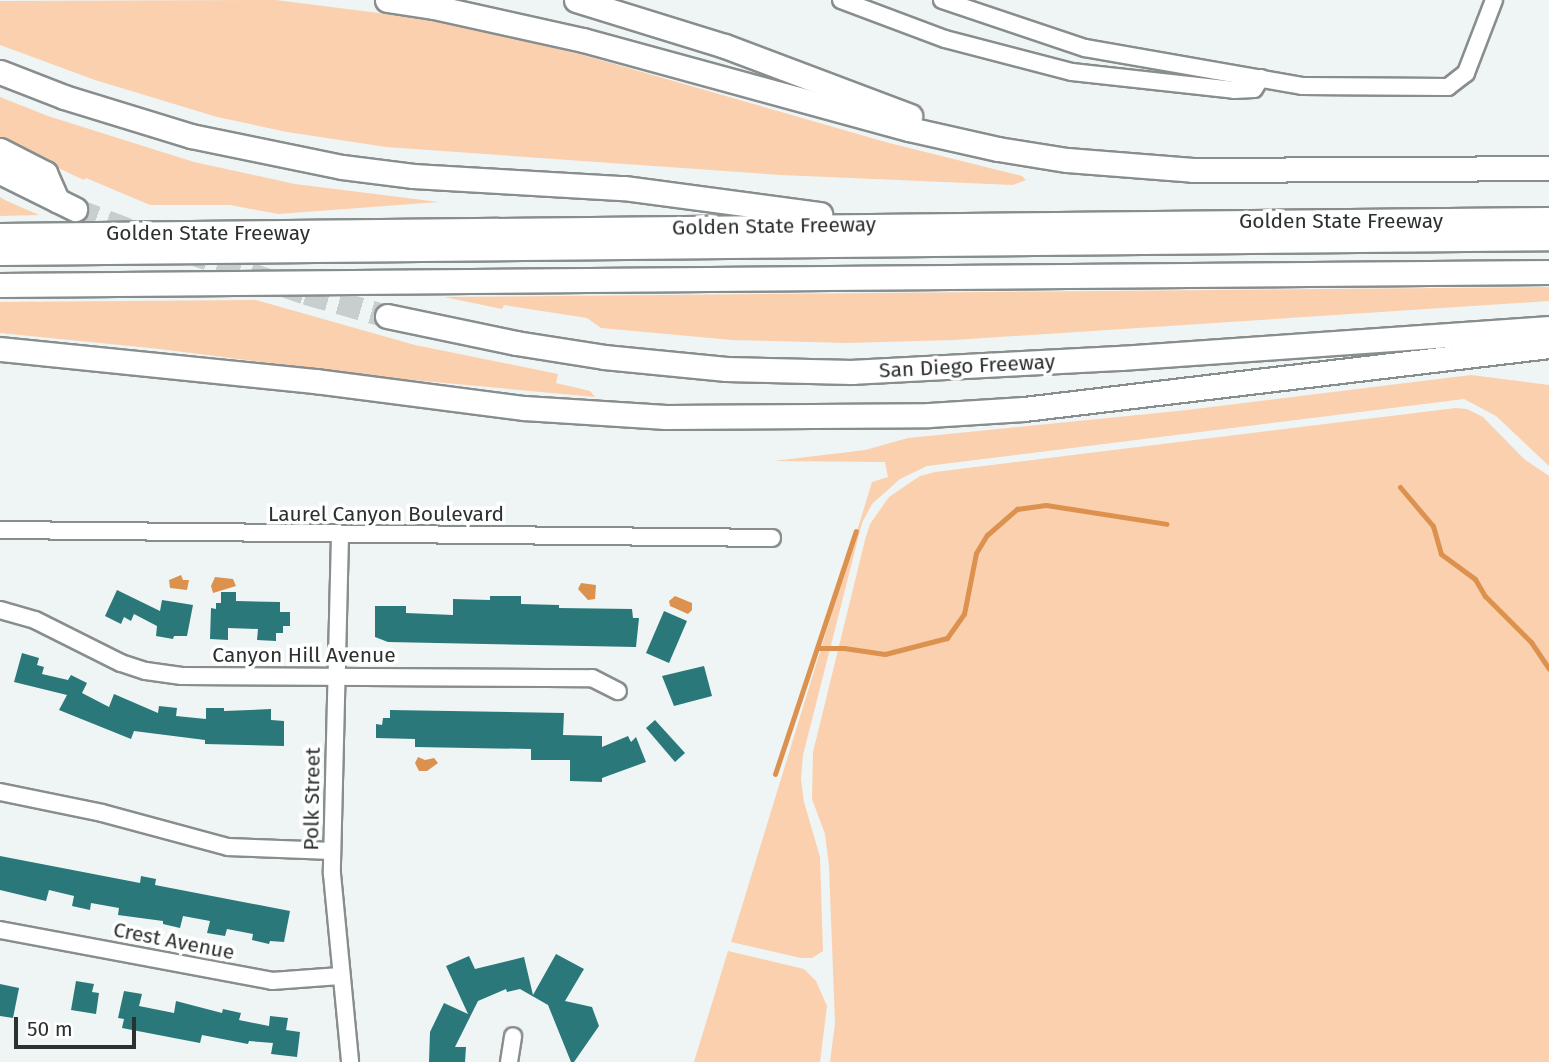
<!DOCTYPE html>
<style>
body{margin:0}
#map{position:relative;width:1549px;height:1062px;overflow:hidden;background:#eff5f5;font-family:"Fira Sans",sans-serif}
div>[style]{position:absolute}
.green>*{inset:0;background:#fad0af}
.water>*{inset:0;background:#dc924e}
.stream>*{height:5px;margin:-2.5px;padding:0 2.5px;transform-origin:2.5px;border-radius:2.5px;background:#dc924e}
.building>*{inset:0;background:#2b787a}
.highway-tunnel>*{height:23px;margin-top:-11.5px;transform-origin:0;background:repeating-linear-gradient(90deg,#c8cece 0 23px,transparent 0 34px)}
.roads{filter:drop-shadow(2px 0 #888d8e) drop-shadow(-2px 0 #888d8e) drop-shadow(0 2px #888d8e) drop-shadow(0 -2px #888d8e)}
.minor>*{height:16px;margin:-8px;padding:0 8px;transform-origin:8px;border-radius:8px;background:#fff}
.highway>*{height:23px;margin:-11.5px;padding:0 11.5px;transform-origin:11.5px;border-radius:11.5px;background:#fff}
span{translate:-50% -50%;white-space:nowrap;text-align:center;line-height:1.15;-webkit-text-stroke:7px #fff;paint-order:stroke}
.street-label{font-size:21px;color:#2d3030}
.scale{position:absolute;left:14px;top:1017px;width:122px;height:32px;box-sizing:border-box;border:4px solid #2d3030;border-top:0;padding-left:9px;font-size:21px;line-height:24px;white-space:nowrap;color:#2d3030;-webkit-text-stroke:5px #fff;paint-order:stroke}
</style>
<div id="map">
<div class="green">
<div style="clip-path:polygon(276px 0,426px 19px,482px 30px,583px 55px,889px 143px,1022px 176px,1026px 180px,1013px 185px,781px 175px,386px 147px,287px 132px,217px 117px,95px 80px,0 45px,0 1px)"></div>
<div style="clip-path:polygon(0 97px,48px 116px,194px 162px,295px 184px,439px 202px,278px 214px,230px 205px,150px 205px,86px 178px,84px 180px,0 141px)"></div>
<div style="clip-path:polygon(0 197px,7px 201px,39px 215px,0 216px)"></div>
<div style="clip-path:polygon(1549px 287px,1549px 301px,954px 340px,847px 343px,732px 340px,601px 328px,587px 318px,504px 305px,502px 309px,444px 297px)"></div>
<div style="clip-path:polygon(256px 300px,415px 345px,558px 374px,556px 383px,590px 391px,595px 397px,380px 377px,160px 349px,0 333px,0 302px)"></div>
<div style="clip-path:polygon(1471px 375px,1549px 385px,1549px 466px,1496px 416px,1464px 399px,927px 466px,900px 479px,872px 504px,862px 523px,803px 755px,801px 779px,804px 802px,820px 857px,823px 951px,812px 958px,801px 958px,731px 942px,872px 482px,888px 477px,885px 462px,774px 461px,865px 450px,908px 438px,1187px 410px)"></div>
<div style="clip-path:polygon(1456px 408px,1467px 409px,1483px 417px,1524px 459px,1549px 476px,1549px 1062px,830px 1062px,835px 1023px,829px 866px,825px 834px,812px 799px,813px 752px,865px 540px,870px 524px,889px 497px,920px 476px,935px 472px)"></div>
<div style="clip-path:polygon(728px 951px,804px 969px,816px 981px,827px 1006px,820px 1062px,694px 1062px)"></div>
</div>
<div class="water">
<div style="clip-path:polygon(181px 575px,183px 580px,189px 580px,187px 590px,170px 588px,169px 580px)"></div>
<div style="clip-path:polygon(215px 577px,233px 579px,236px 586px,213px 593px,211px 586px)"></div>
<div style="clip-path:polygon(581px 583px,596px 585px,595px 599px,588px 600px,578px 589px)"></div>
<div style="clip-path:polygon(675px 596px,692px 603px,692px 610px,688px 614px,670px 606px,669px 601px)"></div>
<div style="clip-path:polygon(418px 757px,425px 760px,434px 758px,438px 763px,427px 771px,419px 771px,415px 763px)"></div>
</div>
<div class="stream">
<div style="left:1400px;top:487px;width:51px;rotate:49.8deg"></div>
<div style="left:1433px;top:526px;width:29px;rotate:74deg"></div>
<div style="left:1441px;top:554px;width:42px;rotate:36.3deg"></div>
<div style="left:1475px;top:579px;width:20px;rotate:60deg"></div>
<div style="left:1485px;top:596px;width:65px;rotate:45deg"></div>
<div style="left:1531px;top:642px;width:32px;rotate:56deg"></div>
<div style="left:818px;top:648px;width:26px"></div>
<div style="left:844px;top:648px;width:41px;rotate:8.3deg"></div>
<div style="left:885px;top:654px;width:64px;rotate:-14.5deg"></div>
<div style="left:947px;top:638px;width:29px;rotate:-55deg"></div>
<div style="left:964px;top:614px;width:62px;rotate:-78.9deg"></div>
<div style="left:976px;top:553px;width:21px;rotate:-59deg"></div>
<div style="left:987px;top:535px;width:40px;rotate:-41deg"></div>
<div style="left:1017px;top:509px;width:29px;rotate:-8deg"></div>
<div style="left:1046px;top:505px;width:122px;rotate:8.9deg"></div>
<div style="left:775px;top:774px;width:256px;rotate:-71.6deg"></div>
</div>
<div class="building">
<div style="clip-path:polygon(117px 590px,160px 611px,162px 600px,193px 605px,187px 636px,174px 636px,173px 639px,156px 636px,157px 626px,134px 614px,131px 621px,124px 617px,121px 624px,105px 616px)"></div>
<div style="clip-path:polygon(221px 592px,236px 592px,236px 601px,280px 602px,280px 612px,290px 612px,290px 626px,283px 626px,283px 633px,276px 633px,276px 641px,257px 640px,258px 629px,228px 628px,228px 640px,210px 639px,211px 608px,216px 609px,216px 603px,221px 603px)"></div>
<div style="clip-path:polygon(490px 596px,521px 596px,521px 604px,559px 605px,559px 608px,632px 609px,633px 618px,639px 618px,636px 647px,388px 642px,375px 637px,375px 606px,406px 606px,406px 613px,453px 615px,453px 599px,490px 600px)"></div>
<div style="clip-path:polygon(664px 611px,687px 621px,669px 663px,646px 653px)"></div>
<div style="clip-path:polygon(22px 653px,39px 658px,37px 665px,44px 667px,42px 674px,68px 680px,71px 675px,87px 683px,82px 693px,109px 707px,114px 694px,158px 713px,159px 706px,177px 708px,176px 716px,206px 719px,206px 708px,224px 708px,224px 711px,271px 709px,271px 720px,284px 721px,284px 746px,205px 744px,205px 740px,134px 731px,131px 739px,59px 710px,67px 695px,14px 682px)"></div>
<div style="clip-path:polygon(704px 666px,712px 696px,674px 706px,662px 676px)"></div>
<div style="clip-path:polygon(390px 710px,564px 713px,563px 735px,602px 736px,602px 747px,628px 736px,631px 742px,636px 737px,646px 762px,602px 778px,602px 782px,570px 781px,570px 760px,531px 760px,531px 749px,415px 747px,415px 739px,376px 738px,376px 724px,382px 725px,383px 718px,390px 718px)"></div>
<div style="clip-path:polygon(655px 720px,685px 753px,675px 762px,646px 728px)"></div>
<div style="clip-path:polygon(0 856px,140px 883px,141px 876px,156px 879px,155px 885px,290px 911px,284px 942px,270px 941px,269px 944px,252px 940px,253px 934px,227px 929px,225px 936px,207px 933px,210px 921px,183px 916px,180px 928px,163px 924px,163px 921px,118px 915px,119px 908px,91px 903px,90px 910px,72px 906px,74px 896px,49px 890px,46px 901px,0 890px)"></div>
<div style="clip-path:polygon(556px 954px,584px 969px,565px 1001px,592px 1007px,599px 1026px,574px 1062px,571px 1062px,548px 1005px,520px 989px,507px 992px,506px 989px,478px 1001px,455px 1047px,466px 1047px,465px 1062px,429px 1062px,430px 1032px,444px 1003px,468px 1014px,446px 966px,469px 956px,475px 969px,524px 957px,533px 995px)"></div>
<div style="clip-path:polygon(76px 981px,94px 984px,92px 992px,99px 993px,96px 1014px,71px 1010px)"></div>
<div style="clip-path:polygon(0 984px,19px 988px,13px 1018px,0 1016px)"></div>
<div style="clip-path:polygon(124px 991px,142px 994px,139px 1006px,174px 1013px,176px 1001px,222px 1013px,223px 1009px,241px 1013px,239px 1020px,269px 1026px,270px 1016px,288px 1018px,286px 1030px,300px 1032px,297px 1057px,271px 1054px,273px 1043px,249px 1041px,248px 1044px,202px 1035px,200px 1043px,122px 1028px,124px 1019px,118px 1018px)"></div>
</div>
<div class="highway-tunnel">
<div style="left:75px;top:209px;width:67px;rotate:20.9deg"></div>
<div style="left:186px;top:251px;width:127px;rotate:19.3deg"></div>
<div style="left:306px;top:293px;width:84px;rotate:15.9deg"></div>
</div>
<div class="roads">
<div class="minor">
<div style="left:841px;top:0;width:111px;rotate:20.6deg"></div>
<div style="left:945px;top:39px;width:131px;rotate:14.6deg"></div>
<div style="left:1072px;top:72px;width:163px;rotate:6.3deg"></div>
<div style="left:1234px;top:90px;width:20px;rotate:-3deg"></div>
<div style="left:1254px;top:89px;width:13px;rotate:-58deg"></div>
<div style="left:942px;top:0;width:151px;rotate:18.6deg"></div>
<div style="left:1085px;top:48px;width:220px;rotate:9.9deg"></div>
<div style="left:1302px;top:86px;width:146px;rotate:0.4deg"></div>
<div style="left:1448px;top:87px;width:23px;rotate:-38deg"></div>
<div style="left:1466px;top:73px;width:78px;rotate:-69deg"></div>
<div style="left:0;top:530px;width:772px;rotate:0.59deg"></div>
<div style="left:340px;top:536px;width:338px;rotate:91.4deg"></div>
<div style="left:332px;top:874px;width:189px;rotate:84.5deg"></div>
<div style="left:0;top:610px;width:36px;rotate:16deg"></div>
<div style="left:35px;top:620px;width:96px;rotate:26.6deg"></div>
<div style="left:121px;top:663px;width:26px;rotate:18deg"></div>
<div style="left:146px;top:671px;width:36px;rotate:8deg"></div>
<div style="left:182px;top:676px;width:410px;rotate:0.3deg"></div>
<div style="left:592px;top:678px;width:29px;rotate:27deg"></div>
<div style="left:0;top:792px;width:104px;rotate:11.6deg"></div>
<div style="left:102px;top:813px;width:131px;rotate:15.1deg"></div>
<div style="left:228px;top:847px;width:104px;rotate:2.2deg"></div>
<div style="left:0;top:930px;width:277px;rotate:10.6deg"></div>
<div style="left:272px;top:981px;width:68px;rotate:-4.2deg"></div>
<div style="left:509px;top:1062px;width:26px;rotate:-81deg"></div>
</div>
<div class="highway">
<div style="left:387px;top:0;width:48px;rotate:8.5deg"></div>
<div style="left:434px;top:7px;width:153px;rotate:12.5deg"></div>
<div style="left:583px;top:40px;width:338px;rotate:15.3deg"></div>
<div style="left:909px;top:129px;width:91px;rotate:12.7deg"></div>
<div style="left:998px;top:149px;width:70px;rotate:9.1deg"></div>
<div style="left:1067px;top:160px;width:126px;rotate:4.5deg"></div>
<div style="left:1193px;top:170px;width:356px;rotate:-0.3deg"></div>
<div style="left:576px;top:0;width:156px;rotate:17.2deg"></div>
<div style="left:725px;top:46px;width:198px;rotate:20.7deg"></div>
<div style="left:0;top:72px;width:69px;rotate:21.3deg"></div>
<div style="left:64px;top:97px;width:133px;rotate:17.1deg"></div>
<div style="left:191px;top:136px;width:154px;rotate:11.6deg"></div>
<div style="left:342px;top:167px;width:72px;rotate:7.2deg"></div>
<div style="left:413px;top:176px;width:211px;rotate:3.3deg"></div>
<div style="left:624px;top:188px;width:198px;rotate:7.6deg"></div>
<div style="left:0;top:150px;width:51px;rotate:27.1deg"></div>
<div style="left:45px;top:173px;width:30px;rotate:66deg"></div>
<div style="left:0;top:172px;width:84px;rotate:26.3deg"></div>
<div style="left:0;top:235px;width:1549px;rotate:-0.59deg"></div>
<div style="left:0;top:253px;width:1549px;rotate:-0.55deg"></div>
<div style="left:0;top:285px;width:1549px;rotate:-0.48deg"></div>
<div style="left:387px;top:316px;width:132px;rotate:11.8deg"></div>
<div style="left:516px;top:343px;width:89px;rotate:9deg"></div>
<div style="left:604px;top:357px;width:123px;rotate:5.6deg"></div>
<div style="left:726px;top:369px;width:126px;rotate:1.4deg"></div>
<div style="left:852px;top:372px;width:269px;rotate:-3deg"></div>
<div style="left:1121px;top:358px;width:429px;rotate:-4deg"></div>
<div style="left:0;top:349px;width:317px;rotate:5.8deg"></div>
<div style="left:315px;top:381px;width:211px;rotate:7.4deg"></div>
<div style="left:524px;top:408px;width:142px;rotate:3.6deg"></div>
<div style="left:666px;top:417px;width:263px;rotate:-0.4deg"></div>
<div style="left:929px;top:415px;width:95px;rotate:-3.6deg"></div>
<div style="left:1024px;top:409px;width:529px;rotate:-6.84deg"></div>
</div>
</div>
<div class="street-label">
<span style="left:1341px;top:221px">Golden State Freeway</span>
<span style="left:774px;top:226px;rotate:-1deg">Golden State Freeway</span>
<span style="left:208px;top:233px">Golden State Freeway</span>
<span style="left:967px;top:366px;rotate:-3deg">San Diego Freeway</span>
<span style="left:386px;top:514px">Laurel Canyon Boulevard</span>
<span style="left:304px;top:655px">Canyon Hill Avenue</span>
<span style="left:312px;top:799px;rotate:-89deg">Polk Street</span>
<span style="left:174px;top:941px;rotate:11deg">Crest Avenue</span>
</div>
<div class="scale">50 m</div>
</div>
